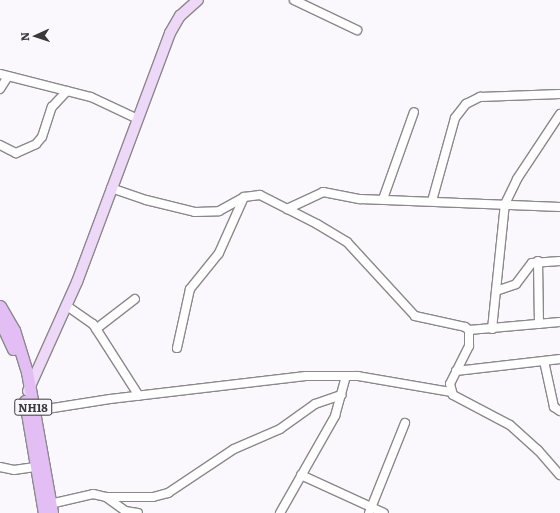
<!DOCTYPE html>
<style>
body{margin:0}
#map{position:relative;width:560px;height:513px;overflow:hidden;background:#fbf8fd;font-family:Literata,serif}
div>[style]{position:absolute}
.roads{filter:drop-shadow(1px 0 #8b888c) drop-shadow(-1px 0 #8b888c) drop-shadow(0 1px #8b888c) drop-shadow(0 -1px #8b888c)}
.minor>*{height:8px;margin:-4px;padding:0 4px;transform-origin:4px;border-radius:4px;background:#fff}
.major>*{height:10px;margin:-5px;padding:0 5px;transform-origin:5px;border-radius:5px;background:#eed8f8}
.highway>*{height:11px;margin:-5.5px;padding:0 5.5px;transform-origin:5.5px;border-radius:5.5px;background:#e2bef4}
span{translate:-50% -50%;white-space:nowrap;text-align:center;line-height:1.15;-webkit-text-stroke:3.5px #fbf8fd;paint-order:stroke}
.shield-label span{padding:1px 3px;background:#fbf8fd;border:1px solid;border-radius:3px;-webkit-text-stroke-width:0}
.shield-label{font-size:11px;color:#3a393b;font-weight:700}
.north{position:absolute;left:16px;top:16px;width:40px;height:40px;-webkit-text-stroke:3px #fbf8fd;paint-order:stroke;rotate:267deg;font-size:11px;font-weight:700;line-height:16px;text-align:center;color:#3a393b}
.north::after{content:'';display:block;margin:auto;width:14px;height:18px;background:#3a393b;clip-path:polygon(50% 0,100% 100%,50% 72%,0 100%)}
</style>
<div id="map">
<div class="roads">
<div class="minor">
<div style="left:294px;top:0;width:70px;rotate:25.5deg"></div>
<div style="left:0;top:74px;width:94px;rotate:14.2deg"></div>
<div style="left:91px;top:97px;width:52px;rotate:25.1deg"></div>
<div style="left:0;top:89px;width:15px;rotate:-58deg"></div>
<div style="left:0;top:145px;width:18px;rotate:27deg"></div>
<div style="left:16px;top:153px;width:22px;rotate:-24deg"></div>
<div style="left:36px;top:144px;width:9px;rotate:-49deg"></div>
<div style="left:42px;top:137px;width:32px;rotate:-72deg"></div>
<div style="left:52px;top:107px;width:22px;rotate:-47deg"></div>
<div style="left:111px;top:188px;width:37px;rotate:19deg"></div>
<div style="left:146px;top:200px;width:50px;rotate:13.8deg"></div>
<div style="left:195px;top:212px;width:24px;rotate:-2deg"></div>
<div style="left:219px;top:211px;width:29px;rotate:-29deg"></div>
<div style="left:244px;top:197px;width:16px;rotate:-7deg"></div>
<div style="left:260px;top:195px;width:64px;rotate:27deg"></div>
<div style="left:317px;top:224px;width:35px;rotate:31deg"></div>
<div style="left:347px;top:242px;width:100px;rotate:47.4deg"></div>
<div style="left:415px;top:316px;width:51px;rotate:12.4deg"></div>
<div style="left:465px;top:327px;width:5px;rotate:37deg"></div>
<div style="left:469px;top:330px;width:16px;rotate:90deg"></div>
<div style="left:469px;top:346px;width:42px;rotate:116.6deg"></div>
<div style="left:450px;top:384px;width:11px;rotate:75deg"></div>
<div style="left:453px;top:395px;width:64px;rotate:27.8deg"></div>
<div style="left:510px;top:425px;width:38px;rotate:42deg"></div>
<div style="left:538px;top:450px;width:33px;rotate:49deg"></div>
<div style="left:383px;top:199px;width:92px;rotate:-70.4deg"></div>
<div style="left:432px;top:201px;width:86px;rotate:-74.5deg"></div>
<div style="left:455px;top:118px;width:18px;rotate:-52deg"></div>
<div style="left:466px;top:104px;width:16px;rotate:-27deg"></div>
<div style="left:480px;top:97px;width:80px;rotate:-2.1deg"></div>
<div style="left:287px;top:209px;width:40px;rotate:-25deg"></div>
<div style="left:323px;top:192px;width:38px;rotate:11deg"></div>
<div style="left:360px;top:199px;width:200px;rotate:2.3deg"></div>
<div style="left:538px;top:261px;width:63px;rotate:89.1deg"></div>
<div style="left:496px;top:291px;width:21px;rotate:-19deg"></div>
<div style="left:516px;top:284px;width:26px;rotate:-53deg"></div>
<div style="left:532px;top:263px;width:28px;rotate:-4deg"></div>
<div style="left:67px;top:306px;width:32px;rotate:35deg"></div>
<div style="left:93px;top:324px;width:85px;rotate:57.4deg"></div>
<div style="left:96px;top:329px;width:49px;rotate:-37.6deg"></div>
<div style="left:492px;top:329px;width:126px;rotate:-84.1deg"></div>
<div style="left:505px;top:204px;width:28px;rotate:-64deg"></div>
<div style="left:517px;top:179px;width:78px;rotate:-56.5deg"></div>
<div style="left:469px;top:330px;width:91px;rotate:-5deg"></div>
<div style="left:177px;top:348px;width:60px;rotate:-77.6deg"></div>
<div style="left:190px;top:289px;width:46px;rotate:-51.1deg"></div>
<div style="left:219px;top:253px;width:61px;rotate:-65.9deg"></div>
<div style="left:544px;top:361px;width:47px;rotate:77.7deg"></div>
<div style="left:554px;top:407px;width:7px;rotate:34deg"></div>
<div style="left:456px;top:371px;width:105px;rotate:-6.6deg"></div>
<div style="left:34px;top:411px;width:77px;rotate:-9deg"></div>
<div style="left:110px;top:399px;width:197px;rotate:-6.7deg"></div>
<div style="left:306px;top:376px;width:52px"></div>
<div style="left:358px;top:376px;width:94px;rotate:9.8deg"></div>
<div style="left:0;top:467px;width:14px;rotate:12deg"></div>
<div style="left:14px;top:470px;width:21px;rotate:-8deg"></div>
<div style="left:301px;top:475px;width:91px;rotate:24.6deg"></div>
<div style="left:106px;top:497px;width:47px"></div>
<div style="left:153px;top:497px;width:16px;rotate:-15deg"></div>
<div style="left:168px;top:493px;width:79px;rotate:-33.7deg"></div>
<div style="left:234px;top:449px;width:50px;rotate:-23.5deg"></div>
<div style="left:280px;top:429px;width:43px;rotate:-35.5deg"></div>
<div style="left:315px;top:404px;width:28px;rotate:-19deg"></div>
<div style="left:50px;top:504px;width:44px;rotate:-13.1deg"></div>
<div style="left:93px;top:494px;width:13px;rotate:13deg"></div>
<div style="left:106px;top:497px;width:24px;rotate:36deg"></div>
<div style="left:125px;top:511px;width:13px;rotate:9deg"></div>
<div style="left:280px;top:513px;width:112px;rotate:-60.4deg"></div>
<div style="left:335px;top:416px;width:41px;rotate:-74.6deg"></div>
<div style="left:369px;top:513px;width:97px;rotate:-68.2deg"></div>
</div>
<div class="major">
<div style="left:28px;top:391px;width:120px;rotate:-65.8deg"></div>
<div style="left:77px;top:282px;width:266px;rotate:-69.5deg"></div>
<div style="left:170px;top:33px;width:20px;rotate:-60deg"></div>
<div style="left:180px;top:16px;width:24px;rotate:-42deg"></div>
</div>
<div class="highway">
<div style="left:0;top:306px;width:28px;rotate:60deg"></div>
<div style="left:14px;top:330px;width:44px;rotate:72.8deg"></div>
<div style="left:27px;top:372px;width:143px;rotate:79.9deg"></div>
<div style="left:0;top:321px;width:31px;rotate:65deg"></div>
<div style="left:25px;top:401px;width:114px;rotate:80.4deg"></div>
</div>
</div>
<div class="shield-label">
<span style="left:33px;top:407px">NH18</span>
</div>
<div class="north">N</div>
</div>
